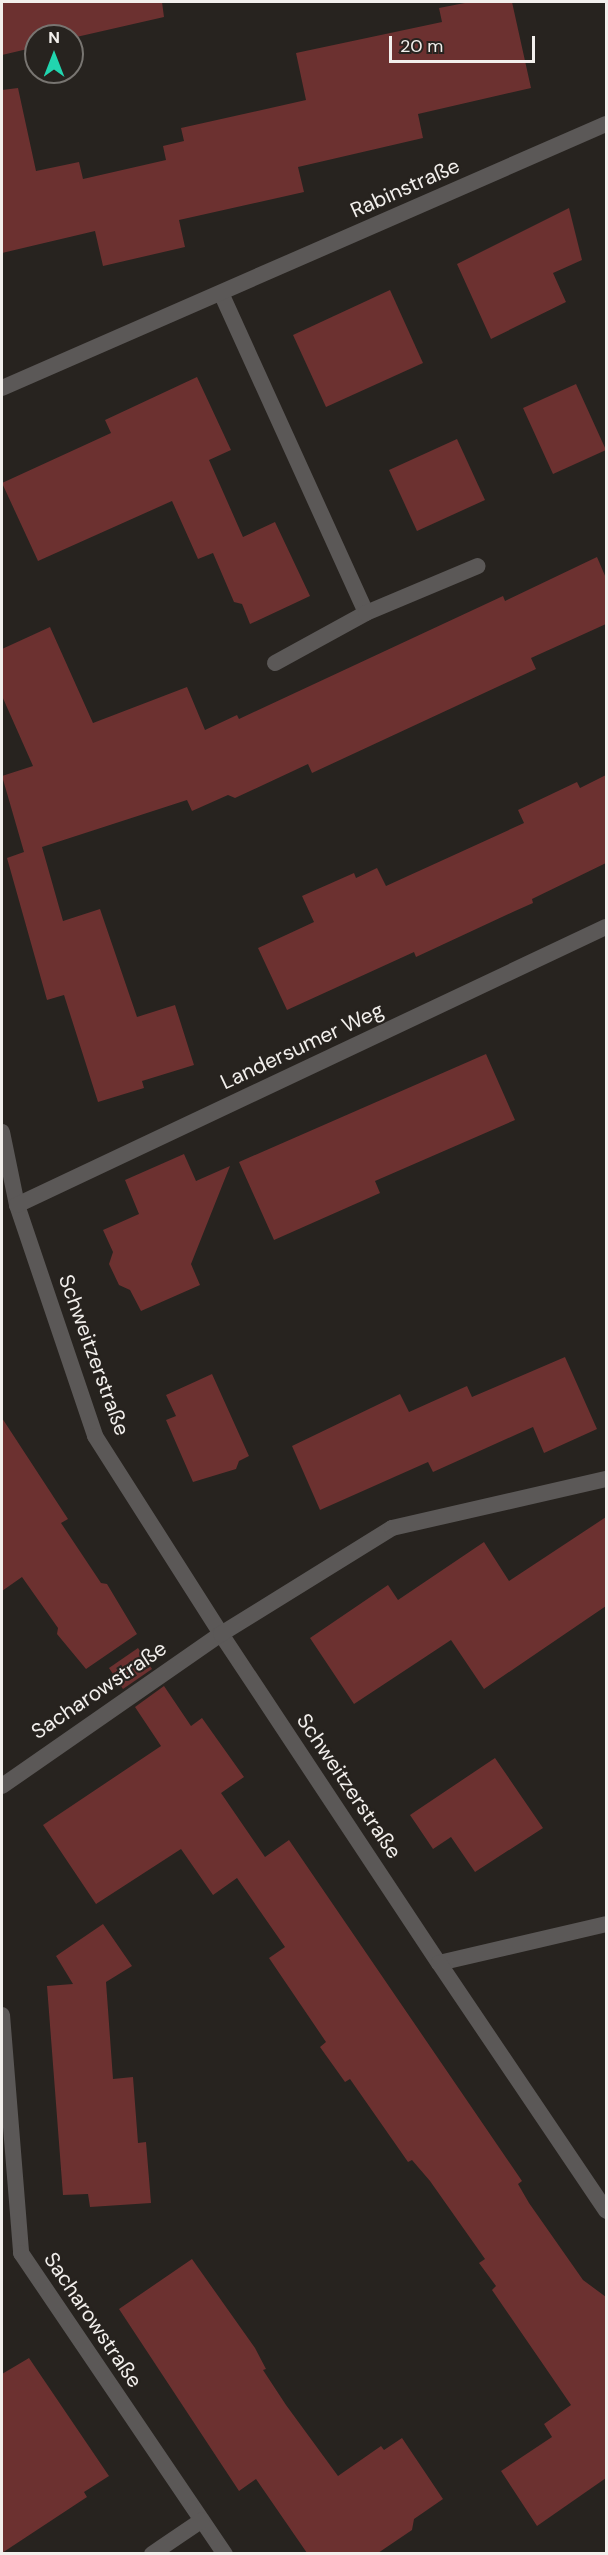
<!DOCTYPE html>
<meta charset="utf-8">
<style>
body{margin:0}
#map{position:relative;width:608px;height:2555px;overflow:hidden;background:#27231f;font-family:"DM Sans",sans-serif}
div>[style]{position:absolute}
.building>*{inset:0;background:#6c3130}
.minor>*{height:16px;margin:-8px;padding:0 8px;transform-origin:8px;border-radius:8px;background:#5b5857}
span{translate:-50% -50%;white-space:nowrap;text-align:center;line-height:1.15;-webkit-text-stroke:4.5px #27231f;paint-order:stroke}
.street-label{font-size:21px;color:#f2efec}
.frame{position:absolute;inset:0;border:3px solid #f2efec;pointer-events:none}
.north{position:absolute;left:24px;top:24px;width:60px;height:60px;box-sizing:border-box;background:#27231f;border:2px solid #787571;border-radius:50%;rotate:0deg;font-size:16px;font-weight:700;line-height:24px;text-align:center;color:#f2efec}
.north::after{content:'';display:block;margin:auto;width:21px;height:27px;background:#21d5af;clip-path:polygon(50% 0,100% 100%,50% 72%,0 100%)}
.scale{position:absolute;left:389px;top:36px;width:146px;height:27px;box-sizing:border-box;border:3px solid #f2efec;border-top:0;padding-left:8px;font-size:18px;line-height:21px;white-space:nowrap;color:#f2efec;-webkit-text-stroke:4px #27231f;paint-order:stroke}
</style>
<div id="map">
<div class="building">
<div style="clip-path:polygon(2px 2px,162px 2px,164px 17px,72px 38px,36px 36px,36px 47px,2px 55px)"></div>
<div style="clip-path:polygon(470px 2px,512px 2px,531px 88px,418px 114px,423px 138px,298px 167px,304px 192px,179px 220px,185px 247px,103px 266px,95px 231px,2px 253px,2px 90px,18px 88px,36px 171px,79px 162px,83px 179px,166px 160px,163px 146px,184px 141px,181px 128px,306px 100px,296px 53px,442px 22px,439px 8px)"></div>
<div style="clip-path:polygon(569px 208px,582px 260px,553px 273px,566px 302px,491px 339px,457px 264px)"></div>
<div style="clip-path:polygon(390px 290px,423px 363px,326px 407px,293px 335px)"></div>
<div style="clip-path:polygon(197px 377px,231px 450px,209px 460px,243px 537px,275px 522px,310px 596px,250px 624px,242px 604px,234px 602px,213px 553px,198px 559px,172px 501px,38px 561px,2px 483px,111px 433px,105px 420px)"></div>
<div style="clip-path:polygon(576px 384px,606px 450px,553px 474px,523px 408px)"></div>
<div style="clip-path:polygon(457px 439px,485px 500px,417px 531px,389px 470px)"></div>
<div style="clip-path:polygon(597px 557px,606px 578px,606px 624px,531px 658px,536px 669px,312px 773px,308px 764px,235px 798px,228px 795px,192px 811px,187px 800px,42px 847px,63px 921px,100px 909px,137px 1017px,175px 1005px,194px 1065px,142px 1081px,144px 1088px,98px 1102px,64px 995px,47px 1000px,7px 858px,24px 852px,2px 776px,33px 766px,2px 696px,2px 649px,50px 627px,93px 723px,187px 687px,205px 730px,237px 715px,239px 719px,503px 596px,505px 601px)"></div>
<div style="clip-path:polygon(606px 775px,606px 863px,532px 899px,533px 903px,515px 911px,416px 957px,414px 952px,287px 1010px,258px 948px,314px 922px,302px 896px,354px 873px,356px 878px,377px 868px,386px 886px,524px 823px,518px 810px,577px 782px,580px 788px)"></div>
<div style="clip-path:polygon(486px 1054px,515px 1120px,375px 1181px,380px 1193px,274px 1240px,239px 1162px)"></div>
<div style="clip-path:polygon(184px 1154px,196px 1181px,230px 1166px,191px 1264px,200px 1285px,141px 1311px,130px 1290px,119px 1285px,109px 1264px,113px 1252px,103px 1230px,139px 1214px,125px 1180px)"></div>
<div style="clip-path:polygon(565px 1357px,597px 1429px,544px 1453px,533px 1427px,433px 1472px,428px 1462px,320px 1510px,292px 1446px,400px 1394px,409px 1412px,467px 1386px,472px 1397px)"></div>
<div style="clip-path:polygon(212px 1374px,249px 1456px,239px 1461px,236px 1469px,193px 1482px,166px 1420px,176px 1416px,166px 1395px)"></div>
<div style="clip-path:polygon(2px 1418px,68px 1519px,61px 1523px,101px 1583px,107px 1584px,137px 1634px,86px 1669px,57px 1634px,58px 1628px,22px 1577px,2px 1591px)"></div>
<div style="clip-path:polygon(606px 1517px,606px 1606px,484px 1689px,451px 1640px,354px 1704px,310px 1638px,388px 1585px,398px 1600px,484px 1542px,509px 1581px)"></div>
<div style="clip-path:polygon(138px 1648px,152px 1669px,123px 1689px,109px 1668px)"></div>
<div style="clip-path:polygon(164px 1686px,191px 1726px,202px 1718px,244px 1777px,221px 1793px,265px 1857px,289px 1840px,522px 2181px,518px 2184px,529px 2203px,583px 2280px,606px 2297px,606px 2478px,537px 2526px,501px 2471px,552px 2437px,544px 2424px,571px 2405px,492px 2290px,496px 2286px,479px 2263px,485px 2259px,430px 2181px,412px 2160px,408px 2162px,350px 2079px,345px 2082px,320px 2047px,326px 2042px,269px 1958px,285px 1947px,237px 1878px,213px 1895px,181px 1849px,96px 1904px,43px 1825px,161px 1746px,135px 1707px)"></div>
<div style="clip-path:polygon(495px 1758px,543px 1828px,475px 1872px,451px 1837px,433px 1849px,410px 1815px)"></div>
<div style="clip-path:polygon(103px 1924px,132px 1966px,106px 1982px,113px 2079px,133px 2077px,138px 2143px,146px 2142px,151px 2203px,90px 2207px,88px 2194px,63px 2195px,47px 1986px,73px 1984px,56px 1956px)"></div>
<div style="clip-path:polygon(192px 2259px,255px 2348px,266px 2369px,263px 2370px,286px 2405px,338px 2476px,381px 2446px,384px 2450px,402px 2438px,443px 2499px,414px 2519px,412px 2530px,378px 2553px,307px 2553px,256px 2479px,239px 2491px,119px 2309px)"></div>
<div style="clip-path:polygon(29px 2358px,109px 2476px,84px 2492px,87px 2497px,2px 2553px,2px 2374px)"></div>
</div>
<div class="minor">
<div style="left:221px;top:293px;width:351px;rotate:65.6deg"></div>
<div style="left:2px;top:388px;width:659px;rotate:-23.61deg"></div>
<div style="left:275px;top:663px;width:104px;rotate:-28.8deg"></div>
<div style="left:366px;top:613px;width:121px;rotate:-22.8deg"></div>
<div style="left:2px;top:1132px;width:75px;rotate:78.4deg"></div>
<div style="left:17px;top:1205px;width:244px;rotate:71.3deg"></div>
<div style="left:95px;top:1436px;width:235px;rotate:57.5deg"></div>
<div style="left:221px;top:1634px;width:395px;rotate:56.5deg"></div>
<div style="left:439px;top:1963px;width:171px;rotate:-13.1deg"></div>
<div style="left:17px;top:1205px;width:651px;rotate:-25.27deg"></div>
<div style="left:2px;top:1786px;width:267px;rotate:-34.8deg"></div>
<div style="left:221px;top:1634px;width:201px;rotate:-31.8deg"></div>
<div style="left:392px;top:1528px;width:220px;rotate:-12.9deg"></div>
<div style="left:439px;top:1963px;width:299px;rotate:56deg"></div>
<div style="left:2px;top:2015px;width:239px;rotate:85.4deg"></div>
<div style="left:21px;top:2253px;width:364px;rotate:55.9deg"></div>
<div style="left:152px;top:2554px;width:60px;rotate:-34.2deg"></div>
</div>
<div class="street-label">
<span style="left:405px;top:188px;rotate:-24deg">Rabinstraße</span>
<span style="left:302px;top:1046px;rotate:-25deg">Landersumer Weg</span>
<span style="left:94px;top:1355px;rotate:70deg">Schweitzerstraße</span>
<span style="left:99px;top:1690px;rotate:-34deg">Sacharowstraße</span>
<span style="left:349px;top:1786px;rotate:56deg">Schweitzerstraße</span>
<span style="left:93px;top:2320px;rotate:56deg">Sacharowstraße</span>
</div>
<div class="frame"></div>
<div class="north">N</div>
<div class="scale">20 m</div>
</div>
